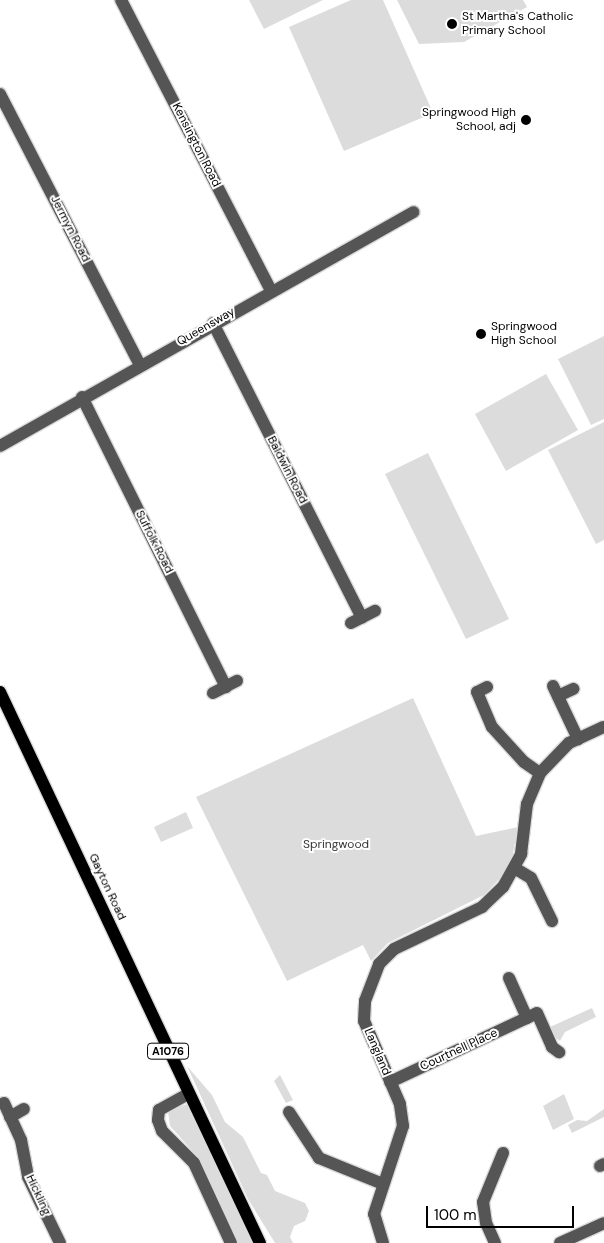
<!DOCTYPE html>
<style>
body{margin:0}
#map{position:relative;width:604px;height:1243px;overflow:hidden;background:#fff;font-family:"DM Sans",sans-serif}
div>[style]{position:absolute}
.green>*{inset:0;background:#dcdcdc}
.roads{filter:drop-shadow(1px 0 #dbdbdb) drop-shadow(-1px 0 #dbdbdb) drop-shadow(0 1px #dbdbdb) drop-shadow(0 -1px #dbdbdb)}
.minor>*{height:12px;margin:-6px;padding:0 6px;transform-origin:6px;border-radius:6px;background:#555}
.major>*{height:12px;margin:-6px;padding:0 6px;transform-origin:6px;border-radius:6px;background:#000}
.dots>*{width:14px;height:14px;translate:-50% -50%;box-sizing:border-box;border:2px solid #fff;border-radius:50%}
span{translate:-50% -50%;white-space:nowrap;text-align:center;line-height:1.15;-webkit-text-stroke:4px #fff;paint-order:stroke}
.shield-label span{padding:1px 4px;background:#fff;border:1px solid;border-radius:4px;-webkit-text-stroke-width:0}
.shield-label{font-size:11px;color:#000;font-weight:700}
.poi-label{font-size:12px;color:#000}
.left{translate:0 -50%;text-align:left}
.right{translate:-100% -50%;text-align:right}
.street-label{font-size:12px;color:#000}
.park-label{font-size:12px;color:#333}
.scale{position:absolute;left:426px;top:1206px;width:148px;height:22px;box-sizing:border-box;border:2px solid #000;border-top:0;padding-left:6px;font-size:15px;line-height:18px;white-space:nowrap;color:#000;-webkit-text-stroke:4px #fff;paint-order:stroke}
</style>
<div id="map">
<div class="green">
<div style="clip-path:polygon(249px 0,323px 0,264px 29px)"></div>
<div style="clip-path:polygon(351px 0,383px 0,433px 113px,344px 151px,289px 27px)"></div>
<div style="clip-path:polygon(397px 0,523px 0,527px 7px,464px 42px,419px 44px)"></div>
<div style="clip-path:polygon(604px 336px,604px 419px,591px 425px,558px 359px)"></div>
<div style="clip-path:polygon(546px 374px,578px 430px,506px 471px,475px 414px)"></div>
<div style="clip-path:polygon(604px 422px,604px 540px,596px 544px,548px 450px)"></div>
<div style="clip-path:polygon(428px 453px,509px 619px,466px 639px,385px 474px)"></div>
<div style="clip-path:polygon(413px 698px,476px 836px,518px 827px,512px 858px,504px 874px,484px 895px,388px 943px,371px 961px,363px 945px,287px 981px,196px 797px)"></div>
<div style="clip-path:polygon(186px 812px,193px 828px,161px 842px,154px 827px)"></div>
<div style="clip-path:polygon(592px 1008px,596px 1017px,565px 1032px,560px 1041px,556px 1038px,550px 1027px)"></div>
<div style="clip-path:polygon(187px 1066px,212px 1095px,225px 1122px,243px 1137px,261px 1173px,267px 1175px,275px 1191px,305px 1203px,309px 1211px,305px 1221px,294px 1226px,290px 1237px,293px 1243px,275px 1243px,248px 1199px)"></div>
<div style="clip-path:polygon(280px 1075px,293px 1100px,286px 1103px,274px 1081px)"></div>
<div style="clip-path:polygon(564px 1094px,574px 1119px,553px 1130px,543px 1106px)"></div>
<div style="clip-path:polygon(187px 1104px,253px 1243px,237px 1243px,197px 1156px,170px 1126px,168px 1111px)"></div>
<div style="clip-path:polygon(604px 1109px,604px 1117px,572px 1133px,568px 1125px,577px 1120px,587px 1121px)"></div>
</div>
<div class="roads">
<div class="minor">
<div style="left:121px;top:0;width:326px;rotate:62.7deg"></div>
<div style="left:0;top:94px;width:305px;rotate:62.7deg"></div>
<div style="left:213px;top:323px;width:330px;rotate:63.2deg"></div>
<div style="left:82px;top:397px;width:324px;rotate:63.6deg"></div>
<div style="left:0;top:446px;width:475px;rotate:-29.5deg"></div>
<div style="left:351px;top:623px;width:27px;rotate:-27deg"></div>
<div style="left:553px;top:686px;width:59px;rotate:64.7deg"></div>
<div style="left:487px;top:687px;width:11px;rotate:153deg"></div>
<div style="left:477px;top:692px;width:38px;rotate:67deg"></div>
<div style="left:492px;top:727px;width:47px;rotate:47.6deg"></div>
<div style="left:524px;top:762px;width:19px;rotate:35deg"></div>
<div style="left:213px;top:693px;width:27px;rotate:-27deg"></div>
<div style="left:558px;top:696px;width:17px;rotate:-25deg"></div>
<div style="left:516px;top:869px;width:17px;rotate:31deg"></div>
<div style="left:531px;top:878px;width:48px;rotate:64deg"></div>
<div style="left:509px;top:978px;width:44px;rotate:65.8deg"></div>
<div style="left:390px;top:1082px;width:162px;rotate:-25.1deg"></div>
<div style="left:537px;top:1013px;width:37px;rotate:66deg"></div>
<div style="left:552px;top:1047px;width:9px;rotate:36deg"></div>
<div style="left:188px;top:1094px;width:33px;rotate:151deg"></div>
<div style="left:159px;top:1110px;width:10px;rotate:96deg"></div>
<div style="left:158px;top:1120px;width:12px;rotate:70deg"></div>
<div style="left:162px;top:1131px;width:45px;rotate:45deg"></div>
<div style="left:194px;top:1163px;width:88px;rotate:65.2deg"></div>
<div style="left:4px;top:1103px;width:41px;rotate:65.3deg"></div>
<div style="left:21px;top:1140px;width:38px;rotate:79deg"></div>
<div style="left:28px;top:1177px;width:73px;rotate:64.1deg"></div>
<div style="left:289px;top:1112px;width:55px;rotate:56.9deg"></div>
<div style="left:319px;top:1158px;width:69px;rotate:22.1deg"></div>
<div style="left:10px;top:1117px;width:16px;rotate:-30deg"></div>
<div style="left:600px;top:1166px;width:4px;rotate:-27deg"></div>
<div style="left:383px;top:1243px;width:30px;rotate:-107deg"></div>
<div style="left:374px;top:1214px;width:93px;rotate:-71.8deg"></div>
<div style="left:403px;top:1126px;width:22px;rotate:-98deg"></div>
<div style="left:400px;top:1104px;width:90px;rotate:-113.4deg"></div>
<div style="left:364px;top:1021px;width:20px;rotate:-87deg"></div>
<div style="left:365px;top:1001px;width:40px;rotate:-69deg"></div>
<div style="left:379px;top:964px;width:21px;rotate:-45deg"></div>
<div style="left:394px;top:949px;width:98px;rotate:-25.5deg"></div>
<div style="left:482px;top:907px;width:29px;rotate:-44deg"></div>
<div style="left:503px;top:887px;width:38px;rotate:-61deg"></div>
<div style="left:521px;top:854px;width:50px;rotate:-83.2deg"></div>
<div style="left:527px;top:804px;width:34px;rotate:-67deg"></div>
<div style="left:540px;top:773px;width:42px;rotate:-46deg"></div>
<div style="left:569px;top:743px;width:38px;rotate:-25deg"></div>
<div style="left:495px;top:1243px;width:22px;rotate:-114deg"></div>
<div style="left:486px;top:1223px;width:21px;rotate:-98deg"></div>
<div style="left:483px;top:1202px;width:53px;rotate:-67.8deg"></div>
<div style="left:560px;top:1243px;width:48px;rotate:-24.4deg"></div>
</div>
<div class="major">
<div style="left:0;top:692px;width:609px;rotate:64.74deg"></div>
</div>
</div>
<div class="dots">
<div style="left:452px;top:24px;background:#000"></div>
<div style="left:526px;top:120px;background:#000"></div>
<div style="left:481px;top:334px;background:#000"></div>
</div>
<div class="shield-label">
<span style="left:168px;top:1051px">A1076</span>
</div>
<div class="poi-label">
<span class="left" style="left:462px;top:24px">St Martha's Catholic<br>Primary School</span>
<span class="right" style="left:516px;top:120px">Springwood High<br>School, adj</span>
<span class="left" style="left:491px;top:334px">Springwood<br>High School</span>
</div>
<div class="street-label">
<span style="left:196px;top:145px;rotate:63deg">Kensington Road</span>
<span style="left:70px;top:229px;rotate:63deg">Jermyn Road</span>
<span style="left:206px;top:327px;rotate:-30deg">Queensway</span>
<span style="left:287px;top:470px;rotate:63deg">Baldwin Road</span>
<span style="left:154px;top:542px;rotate:63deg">Suffolk Road</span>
<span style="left:107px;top:887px;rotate:65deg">Gayton Road</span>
<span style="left:459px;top:1050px;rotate:-25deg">Courtnell Place</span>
<span style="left:377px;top:1052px;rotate:67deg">Langland</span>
<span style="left:38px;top:1195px;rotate:65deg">Hickling</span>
</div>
<div class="park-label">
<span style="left:336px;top:845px">Springwood</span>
</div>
<div class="scale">100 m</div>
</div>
